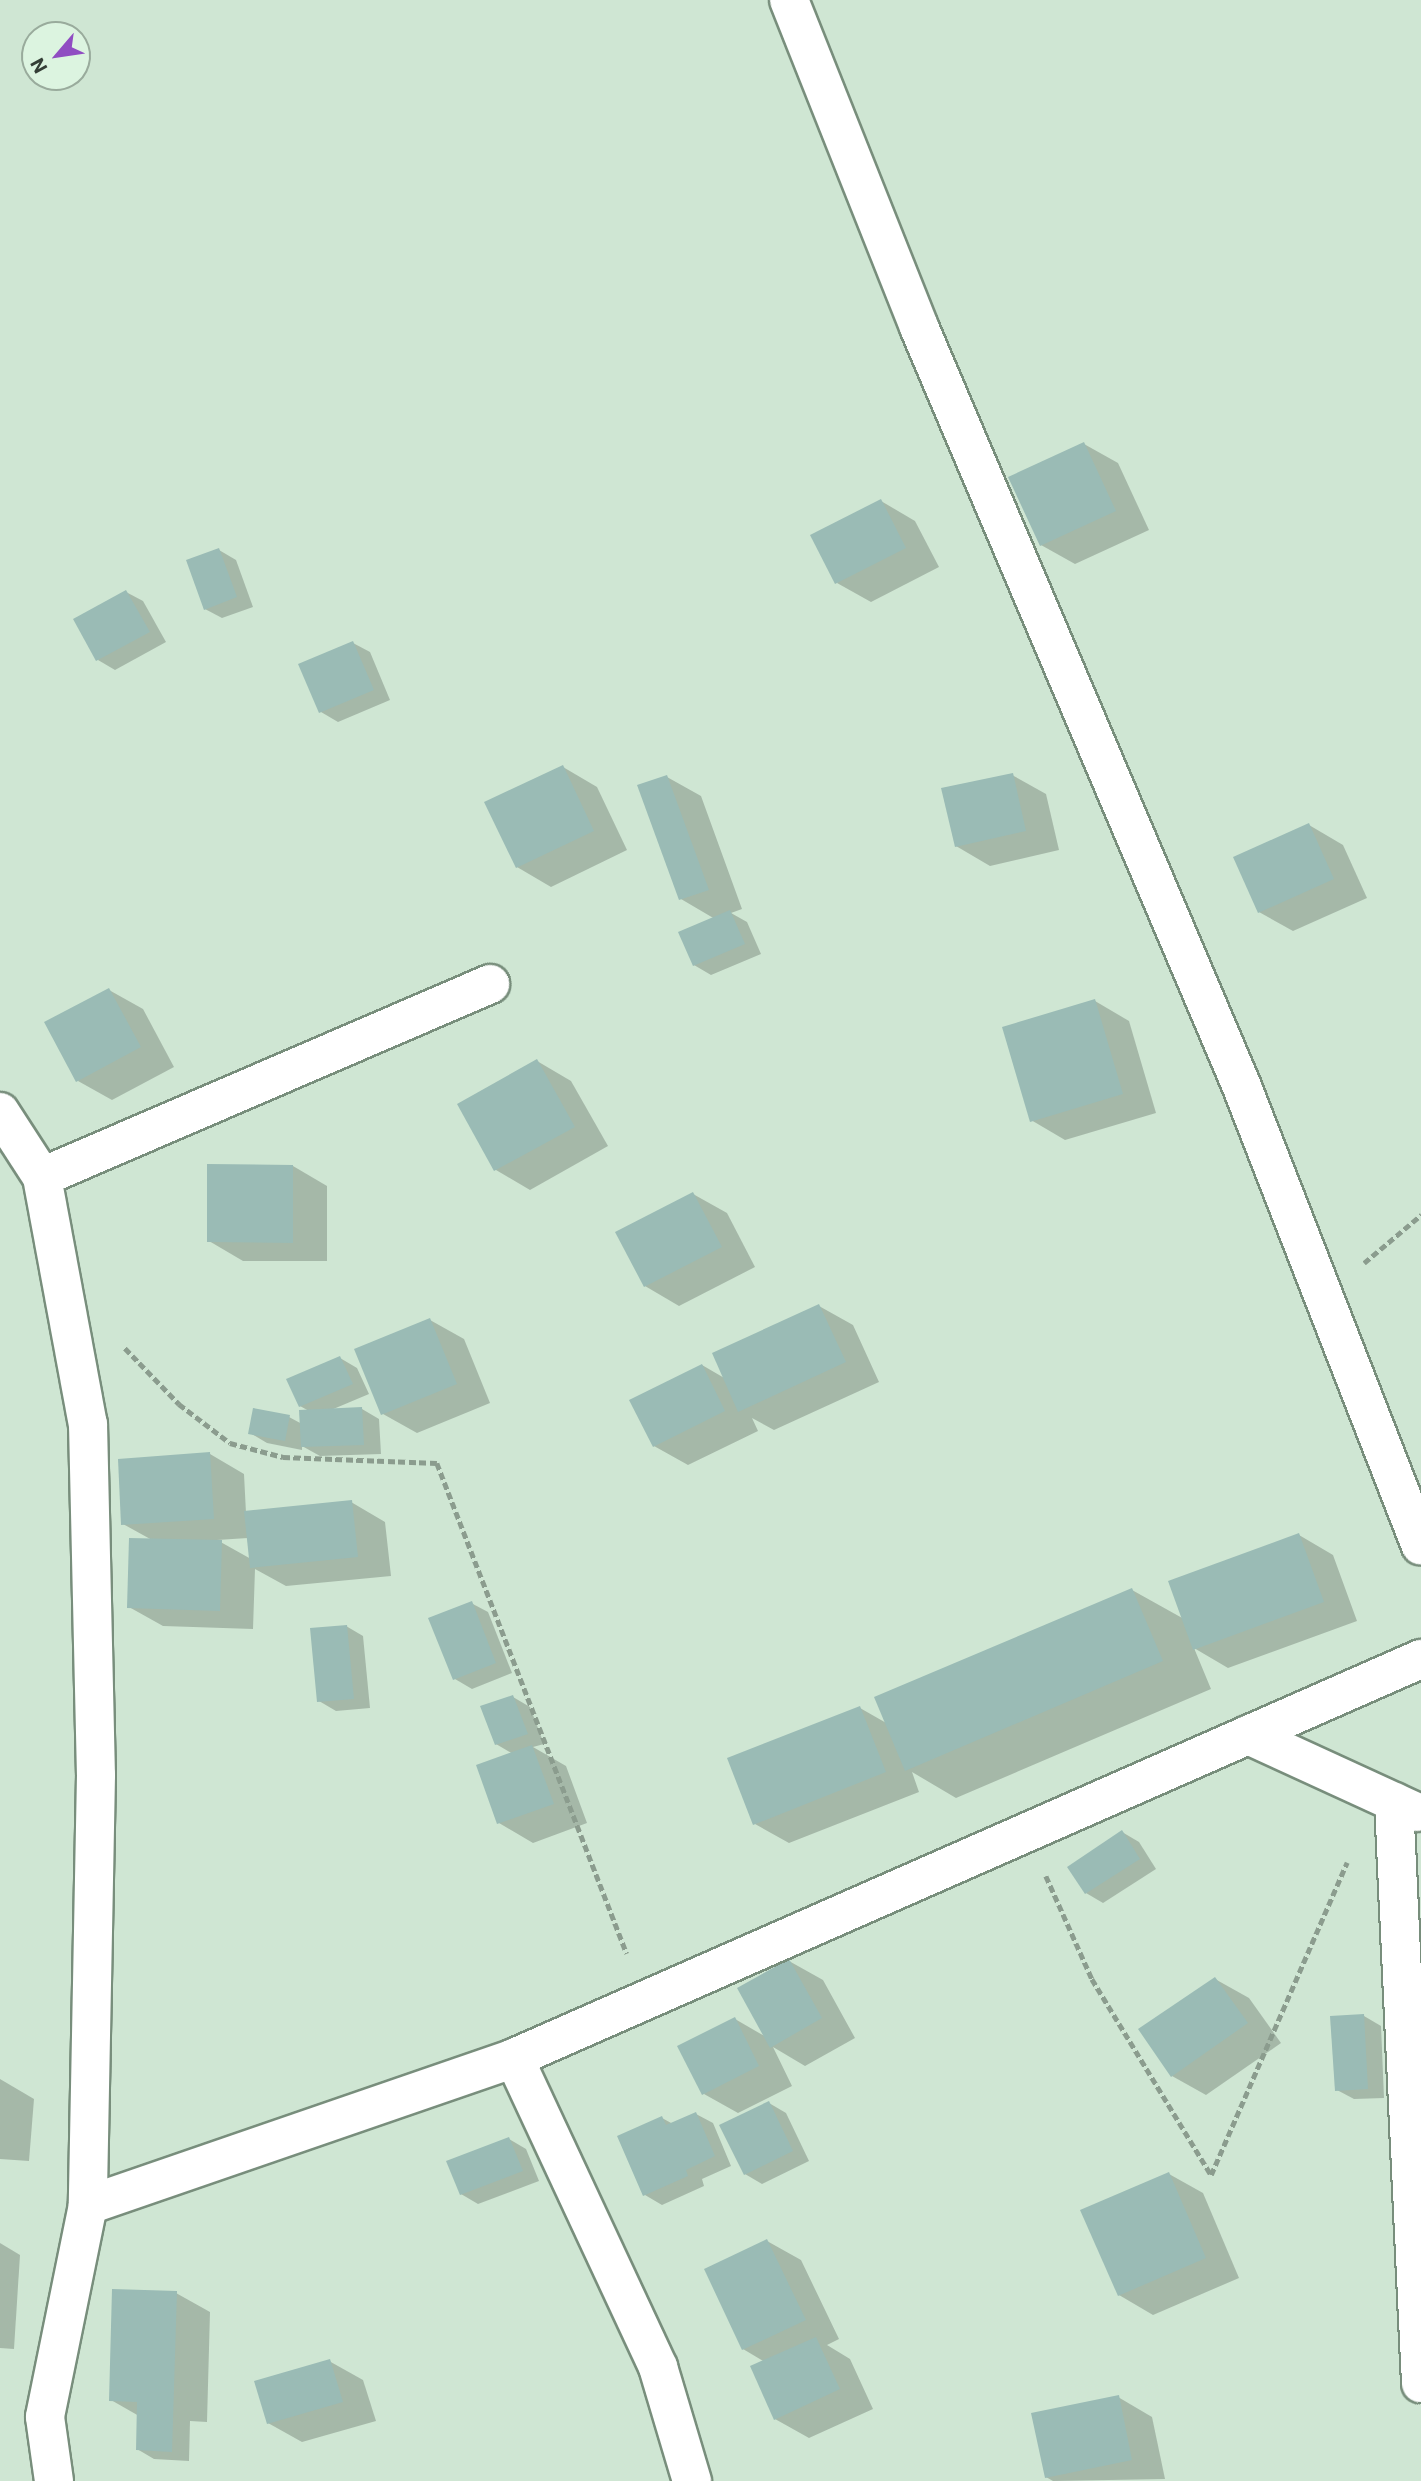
<!DOCTYPE html>
<style>
body{margin:0}
#map{position:relative;width:1421px;height:2481px;overflow:hidden;background:#cfe6d3;font-family:Roboto,sans-serif}
div>[style]{position:absolute}
.shadow>*{inset:0;background:#0003}
.building>*{inset:0;background:#9abbb5}
.path>*{height:4.5px;margin-top:-2.25px;transform-origin:0;background:repeating-linear-gradient(90deg,#8b9c8e 0 7px,transparent 0 10.5px)}
.roads{filter:drop-shadow(2px 0 #788e7c) drop-shadow(-2px 0 #788e7c) drop-shadow(0 2px #788e7c) drop-shadow(0 -2px #788e7c)}
.minor>*{height:38px;margin:-19px;padding:0 19px;transform-origin:19px;border-radius:19px;background:#fff}
span{translate:-50% -50%;white-space:nowrap;text-align:center;line-height:1.15;-webkit-text-stroke:7px #dcf4e0;paint-order:stroke}
.north{position:absolute;left:21px;top:21px;width:70px;height:70px;box-sizing:border-box;background:#dcf4e0;border:2px solid #99ab9c;border-radius:50%;rotate:241deg;font-size:19px;font-weight:700;line-height:28px;text-align:center;color:#343e36}
.north::after{content:'';display:block;margin:auto;width:24px;height:32px;background:#904dc2;clip-path:polygon(50% 0,100% 100%,50% 72%,0 100%)}
</style>
<div id="map">
<div class="shadow">
<div style="clip-path:polygon(1084px 444px,1118px 463px,1149px 530px,1075px 564px,1041px 545px)"></div>
<div style="clip-path:polygon(881px 501px,915px 521px,939px 567px,871px 602px,837px 583px)"></div>
<div style="clip-path:polygon(219px 550px,236px 560px,253px 607px,222px 618px,205px 609px)"></div>
<div style="clip-path:polygon(126px 592px,143px 601px,166px 642px,115px 670px,98px 660px)"></div>
<div style="clip-path:polygon(353px 643px,370px 652px,390px 700px,338px 722px,321px 712px)"></div>
<div style="clip-path:polygon(563px 767px,597px 787px,627px 850px,551px 887px,517px 867px)"></div>
<div style="clip-path:polygon(1012px 775px,1046px 794px,1059px 850px,990px 866px,956px 846px)"></div>
<div style="clip-path:polygon(667px 777px,701px 796px,742px 909px,731px 913px,747px 922px,761px 954px,711px 975px,694px 965px,715px 919px,681px 899px)"></div>
<div style="clip-path:polygon(1309px 825px,1343px 845px,1367px 898px,1293px 931px,1259px 912px)"></div>
<div style="clip-path:polygon(109px 990px,143px 1009px,174px 1067px,112px 1100px,78px 1081px)"></div>
<div style="clip-path:polygon(1095px 1001px,1129px 1021px,1156px 1113px,1065px 1140px,1031px 1120px)"></div>
<div style="clip-path:polygon(537px 1061px,571px 1081px,608px 1146px,530px 1190px,496px 1170px,459px 1105px)"></div>
<div style="clip-path:polygon(293px 1166px,327px 1186px,327px 1261px,243px 1261px,209px 1241px)"></div>
<div style="clip-path:polygon(693px 1194px,727px 1213px,755px 1267px,679px 1306px,645px 1286px)"></div>
<div style="clip-path:polygon(819px 1306px,853px 1325px,879px 1382px,774px 1430px,752px 1418px,758px 1431px,688px 1465px,654px 1446px,702px 1365px,726px 1379px)"></div>
<div style="clip-path:polygon(430px 1320px,464px 1339px,490px 1403px,417px 1433px,383px 1414px)"></div>
<div style="clip-path:polygon(340px 1358px,357px 1368px,369px 1394px,331px 1410px,362px 1409px,379px 1419px,381px 1454px,320px 1456px,302px 1446px,302px 1450px,267px 1443px,250px 1433px,289px 1417px,302px 1424px,309px 1411px,300px 1406px)"></div>
<div style="clip-path:polygon(evenodd,210px 1454px,244px 1474px,246px 1513px,351px 1502px,385px 1522px,391px 1576px,286px 1586px,255px 1569px,253px 1629px,163px 1626px,129px 1607px,152px 1540px,123px 1524px,210px 1454px,248px 1538px,251px 1559px,217px 1540px,248px 1538px)"></div>
<div style="clip-path:polygon(1299px 1535px,1333px 1555px,1357px 1621px,1228px 1668px,1194px 1648px,1211px 1689px,956px 1798px,912px 1772px,919px 1792px,789px 1843px,755px 1824px,860px 1708px,888px 1724px,1132px 1590px,1184px 1619px)"></div>
<div style="clip-path:polygon(471px 1603px,488px 1612px,512px 1673px,472px 1689px,455px 1679px)"></div>
<div style="clip-path:polygon(346px 1626px,363px 1636px,370px 1708px,336px 1711px,319px 1701px)"></div>
<div style="clip-path:polygon(513px 1697px,530px 1707px,544px 1744px,533px 1747px,566px 1766px,587px 1823px,533px 1843px,499px 1823px,513px 1754px,496px 1744px)"></div>
<div style="clip-path:polygon(1122px 1832px,1139px 1842px,1156px 1869px,1103px 1903px,1086px 1893px)"></div>
<div style="clip-path:polygon(789px 1961px,823px 1980px,855px 2038px,805px 2066px,773px 2047px,792px 2086px,738px 2113px,704px 2094px,735px 2019px,766px 2037px)"></div>
<div style="clip-path:polygon(1215px 1979px,1249px 1998px,1281px 2043px,1206px 2095px,1172px 2076px)"></div>
<div style="clip-path:polygon(1364px 2016px,1381px 2026px,1384px 2098px,1354px 2099px,1337px 2090px)"></div>
<div style="clip-path:polygon(0 2079px,34px 2099px,29px 2161px,0 2159px)"></div>
<div style="clip-path:polygon(769px 2103px,786px 2113px,809px 2161px,762px 2184px,745px 2174px)"></div>
<div style="clip-path:polygon(696px 2114px,713px 2123px,731px 2166px,702px 2179px,704px 2186px,662px 2205px,645px 2195px,662px 2118px,673px 2124px)"></div>
<div style="clip-path:polygon(509px 2139px,526px 2149px,539px 2181px,478px 2204px,461px 2194px)"></div>
<div style="clip-path:polygon(1169px 2174px,1203px 2193px,1239px 2278px,1153px 2315px,1119px 2295px)"></div>
<div style="clip-path:polygon(767px 2241px,801px 2260px,839px 2339px,827px 2345px,850px 2359px,873px 2409px,809px 2438px,775px 2419px,765px 2362px,743px 2349px)"></div>
<div style="clip-path:polygon(0 2243px,20px 2255px,14px 2349px,0 2348px)"></div>
<div style="clip-path:polygon(176px 2293px,210px 2312px,207px 2422px,190px 2421px,189px 2461px,154px 2459px,137px 2449px,139px 2416px,111px 2400px)"></div>
<div style="clip-path:polygon(329px 2361px,363px 2380px,376px 2421px,302px 2442px,268px 2423px)"></div>
<div style="clip-path:polygon(1118px 2397px,1152px 2417px,1165px 2479px,1053px 2481px,1046px 2477px)"></div>
</div>
<div class="building">
<div style="clip-path:polygon(1084px 442px,1116px 511px,1040px 546px,1008px 477px)"></div>
<div style="clip-path:polygon(881px 499px,906px 548px,835px 584px,810px 535px)"></div>
<div style="clip-path:polygon(219px 548px,237px 597px,204px 610px,186px 560px)"></div>
<div style="clip-path:polygon(126px 590px,150px 632px,96px 661px,73px 619px)"></div>
<div style="clip-path:polygon(353px 641px,374px 690px,319px 713px,298px 664px)"></div>
<div style="clip-path:polygon(563px 765px,594px 831px,516px 868px,484px 802px)"></div>
<div style="clip-path:polygon(1013px 773px,1026px 831px,955px 847px,941px 788px)"></div>
<div style="clip-path:polygon(667px 775px,709px 890px,679px 900px,637px 785px)"></div>
<div style="clip-path:polygon(1309px 823px,1334px 879px,1258px 913px,1233px 857px)"></div>
<div style="clip-path:polygon(730px 910px,745px 944px,693px 966px,678px 932px)"></div>
<div style="clip-path:polygon(109px 988px,141px 1047px,76px 1082px,44px 1022px)"></div>
<div style="clip-path:polygon(1095px 999px,1123px 1094px,1030px 1122px,1002px 1027px)"></div>
<div style="clip-path:polygon(537px 1059px,575px 1127px,494px 1171px,457px 1104px)"></div>
<div style="clip-path:polygon(207px 1164px,293px 1165px,293px 1243px,207px 1242px)"></div>
<div style="clip-path:polygon(693px 1192px,722px 1247px,644px 1287px,615px 1232px)"></div>
<div style="clip-path:polygon(819px 1304px,846px 1362px,738px 1412px,712px 1353px)"></div>
<div style="clip-path:polygon(430px 1318px,457px 1384px,381px 1415px,354px 1349px)"></div>
<div style="clip-path:polygon(340px 1356px,353px 1384px,299px 1407px,286px 1379px)"></div>
<div style="clip-path:polygon(702px 1364px,725px 1411px,653px 1447px,629px 1400px)"></div>
<div style="clip-path:polygon(362px 1407px,364px 1445px,301px 1447px,299px 1410px)"></div>
<div style="clip-path:polygon(253px 1408px,290px 1415px,285px 1441px,248px 1434px)"></div>
<div style="clip-path:polygon(210px 1452px,214px 1519px,121px 1525px,118px 1459px)"></div>
<div style="clip-path:polygon(352px 1500px,358px 1557px,250px 1568px,244px 1511px)"></div>
<div style="clip-path:polygon(1299px 1533px,1324px 1602px,1193px 1650px,1168px 1581px)"></div>
<div style="clip-path:polygon(129px 1538px,222px 1540px,220px 1611px,127px 1608px)"></div>
<div style="clip-path:polygon(1132px 1588px,1163px 1661px,905px 1771px,874px 1697px)"></div>
<div style="clip-path:polygon(472px 1601px,496px 1663px,453px 1680px,428px 1618px)"></div>
<div style="clip-path:polygon(347px 1625px,354px 1699px,317px 1702px,310px 1628px)"></div>
<div style="clip-path:polygon(513px 1695px,528px 1734px,495px 1745px,480px 1706px)"></div>
<div style="clip-path:polygon(860px 1706px,886px 1772px,753px 1825px,727px 1758px)"></div>
<div style="clip-path:polygon(532px 1745px,554px 1804px,497px 1824px,476px 1765px)"></div>
<div style="clip-path:polygon(1122px 1830px,1140px 1859px,1085px 1894px,1067px 1867px)"></div>
<div style="clip-path:polygon(789px 1959px,822px 2018px,770px 2048px,737px 1988px)"></div>
<div style="clip-path:polygon(1215px 1977px,1248px 2023px,1171px 2077px,1138px 2029px)"></div>
<div style="clip-path:polygon(1364px 2014px,1368px 2089px,1335px 2091px,1330px 2016px)"></div>
<div style="clip-path:polygon(735px 2017px,759px 2066px,702px 2095px,677px 2046px)"></div>
<div style="clip-path:polygon(769px 2101px,793px 2151px,744px 2175px,719px 2125px)"></div>
<div style="clip-path:polygon(696px 2112px,715px 2156px,686px 2170px,688px 2176px,643px 2196px,617px 2136px,662px 2116px,666px 2125px)"></div>
<div style="clip-path:polygon(509px 2137px,523px 2171px,460px 2195px,446px 2161px)"></div>
<div style="clip-path:polygon(1169px 2172px,1206px 2258px,1118px 2296px,1080px 2210px)"></div>
<div style="clip-path:polygon(767px 2239px,806px 2320px,742px 2350px,704px 2269px)"></div>
<div style="clip-path:polygon(112px 2289px,177px 2291px,172px 2452px,136px 2450px,137px 2402px,109px 2401px)"></div>
<div style="clip-path:polygon(816px 2337px,840px 2389px,774px 2420px,750px 2366px)"></div>
<div style="clip-path:polygon(330px 2359px,343px 2402px,267px 2424px,254px 2381px)"></div>
<div style="clip-path:polygon(1119px 2395px,1132px 2460px,1045px 2478px,1031px 2413px)"></div>
</div>
<div class="path">
<div style="left:1364px;top:1263px;width:75px;rotate:-40.1deg"></div>
<div style="left:125px;top:1348px;width:78px;rotate:46deg"></div>
<div style="left:179px;top:1404px;width:64px;rotate:37.4deg"></div>
<div style="left:230px;top:1443px;width:55px;rotate:14.8deg"></div>
<div style="left:283px;top:1457px;width:154px;rotate:2.2deg"></div>
<div style="left:437px;top:1463px;width:526px;rotate:68.85deg"></div>
<div style="left:1046px;top:1876px;width:113px;rotate:65.9deg"></div>
<div style="left:1092px;top:1979px;width:229px;rotate:58.7deg"></div>
<div style="left:1211px;top:2175px;width:341px;rotate:-66.5deg"></div>
</div>
<div class="roads">
<div class="minor">
<div style="left:789px;top:0;width:352px;rotate:68.3deg"></div>
<div style="left:919px;top:327px;width:826px;rotate:66.97deg"></div>
<div style="left:1242px;top:1087px;width:492px;rotate:68.7deg"></div>
<div style="left:0;top:1112px;width:77px;rotate:57.1deg"></div>
<div style="left:42px;top:1177px;width:251px;rotate:79.5deg"></div>
<div style="left:88px;top:1424px;width:351px;rotate:88.7deg"></div>
<div style="left:96px;top:1775px;width:430px;rotate:91.1deg"></div>
<div style="left:88px;top:2205px;width:216px;rotate:101.5deg"></div>
<div style="left:45px;top:2417px;width:65px;rotate:82deg"></div>
<div style="left:42px;top:1177px;width:488px;rotate:-23.3deg"></div>
<div style="left:1248px;top:1735px;width:185px;rotate:24.6deg"></div>
<div style="left:1394px;top:1802px;width:582px;rotate:87.34deg"></div>
<div style="left:514px;top:2058px;width:991px;rotate:-23.75deg"></div>
<div style="left:88px;top:2205px;width:451px;rotate:-19deg"></div>
<div style="left:514px;top:2058px;width:341px;rotate:65deg"></div>
<div style="left:658px;top:2367px;width:119px;rotate:73.4deg"></div>
</div>
</div>
<div class="north">N</div>
</div>
